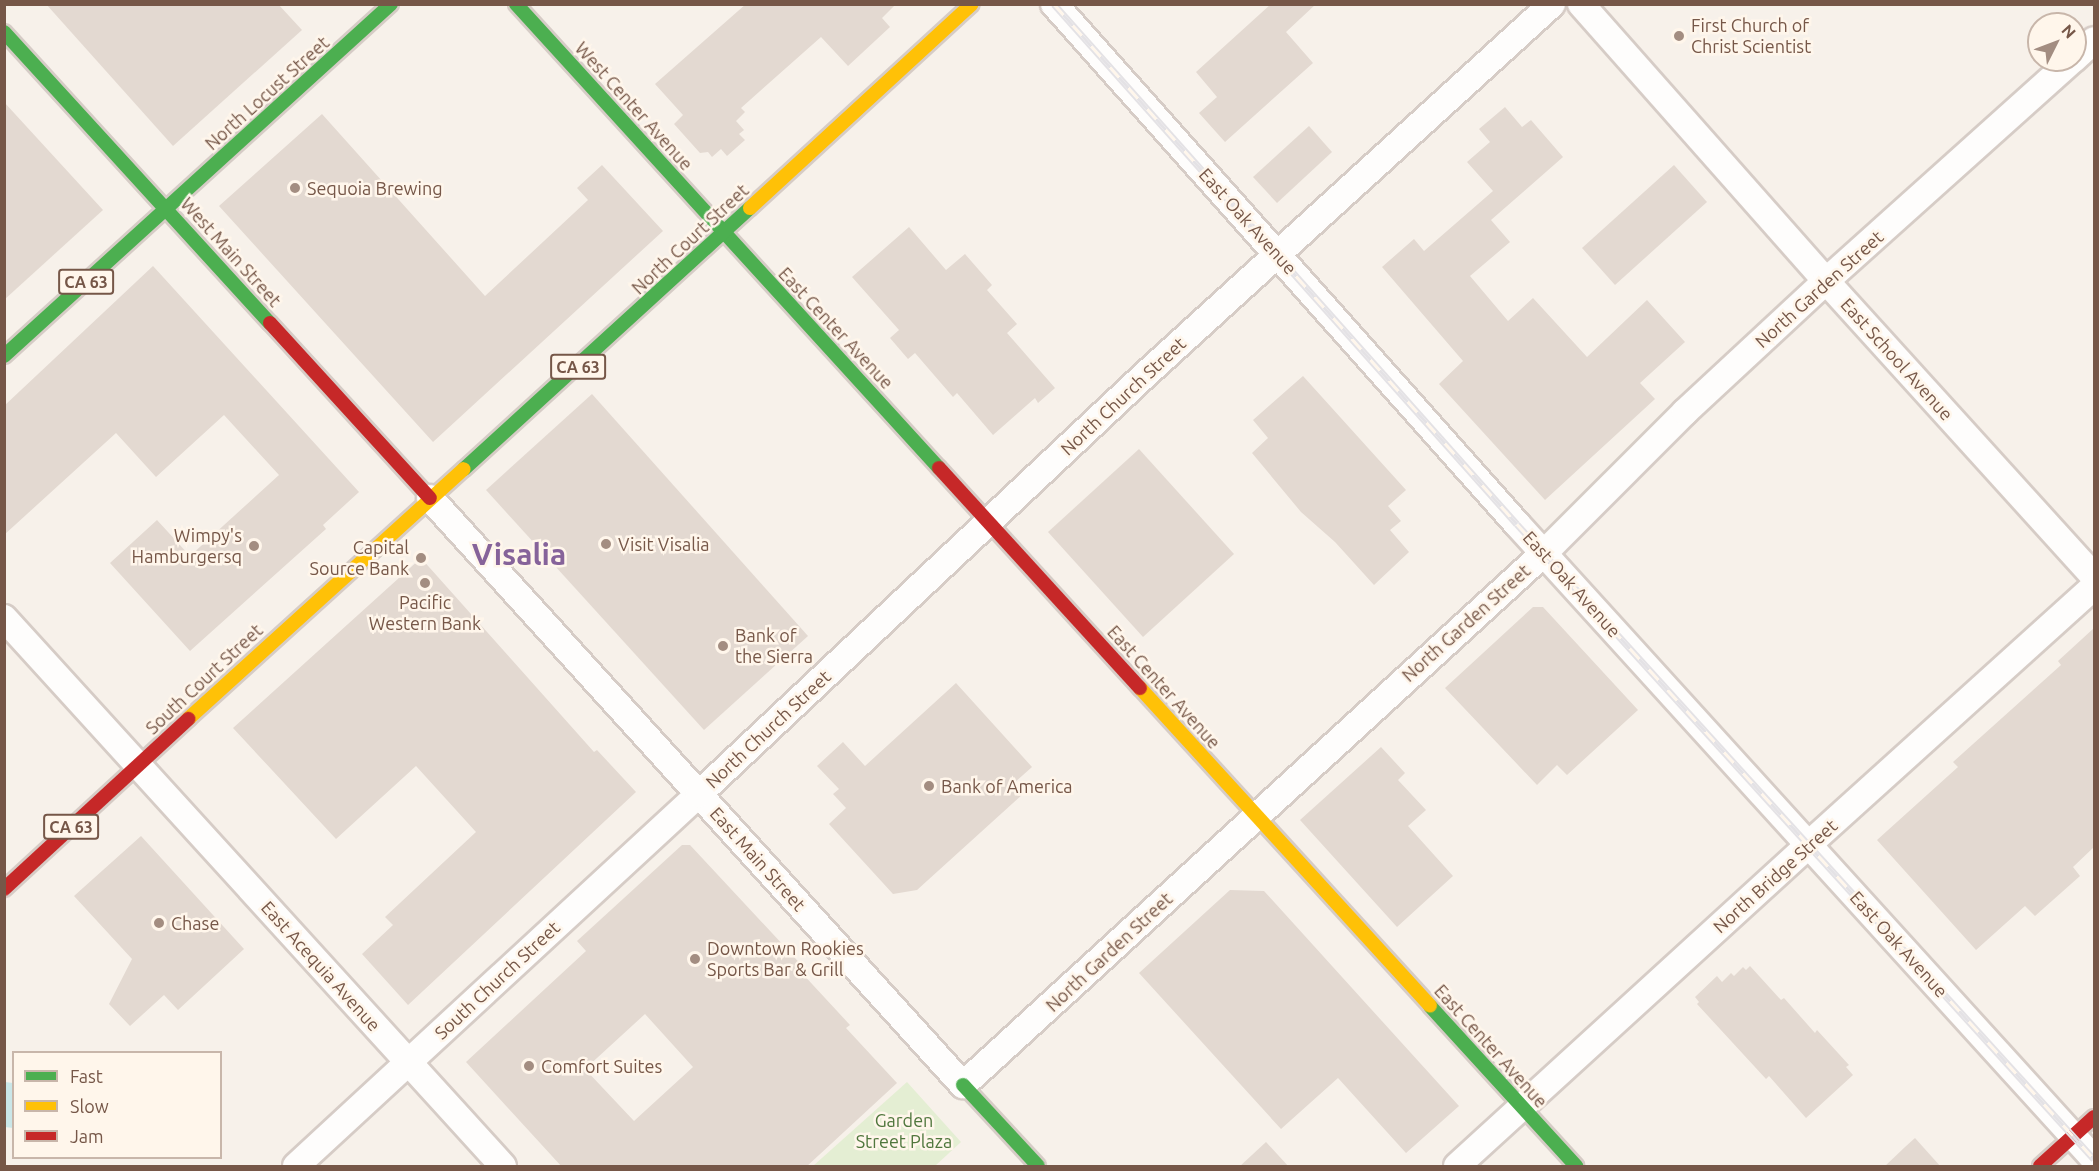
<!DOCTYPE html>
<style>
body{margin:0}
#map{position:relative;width:2099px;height:1171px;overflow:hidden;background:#f7f1ea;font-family:Ubuntu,sans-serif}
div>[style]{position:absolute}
.green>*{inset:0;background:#e4eed3}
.water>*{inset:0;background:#cae6e8}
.building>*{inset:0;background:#e3d9d1}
.roads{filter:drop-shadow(2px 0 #d6ccc6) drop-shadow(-2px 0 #d6ccc6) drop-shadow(0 2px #d6ccc6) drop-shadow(0 -2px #d6ccc6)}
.street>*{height:26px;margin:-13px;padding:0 13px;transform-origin:13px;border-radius:13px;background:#fefdfc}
.fast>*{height:14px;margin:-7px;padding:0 7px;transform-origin:7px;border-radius:7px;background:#4caf50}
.slow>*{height:14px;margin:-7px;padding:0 7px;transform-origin:7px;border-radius:7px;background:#ffc107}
.jam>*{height:14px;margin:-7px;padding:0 7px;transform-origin:7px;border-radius:7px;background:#c62828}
.rail>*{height:7px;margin-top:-3.5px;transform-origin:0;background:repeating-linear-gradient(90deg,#fff6eb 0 14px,#e4e2e5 0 28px);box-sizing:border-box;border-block:2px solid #e4e2e5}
.dots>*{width:16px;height:16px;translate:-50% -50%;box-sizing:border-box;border:3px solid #fff6eb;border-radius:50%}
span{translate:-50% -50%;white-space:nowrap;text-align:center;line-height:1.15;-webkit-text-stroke:5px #fff6eb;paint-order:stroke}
.shield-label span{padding:2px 4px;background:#fff6eb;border:2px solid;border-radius:4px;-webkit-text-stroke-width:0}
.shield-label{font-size:16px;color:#765748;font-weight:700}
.poi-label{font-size:18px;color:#765748}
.left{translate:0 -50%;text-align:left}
.right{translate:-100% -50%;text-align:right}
.street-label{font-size:18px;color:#765748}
.park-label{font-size:18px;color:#50773d}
.town-label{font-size:30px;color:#86639a;font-weight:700}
.frame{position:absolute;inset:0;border:6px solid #765748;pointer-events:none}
.legend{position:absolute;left:12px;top:1051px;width:210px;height:108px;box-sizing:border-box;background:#fff6eb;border:2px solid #c8b6aa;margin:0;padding:8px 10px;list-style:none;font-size:18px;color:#765748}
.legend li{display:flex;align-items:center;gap:12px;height:30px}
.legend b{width:30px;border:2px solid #c8b6aa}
.north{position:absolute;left:2027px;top:12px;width:60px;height:60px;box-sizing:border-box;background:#fff6eb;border:2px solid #c8b6aa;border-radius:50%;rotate:48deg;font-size:16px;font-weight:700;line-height:24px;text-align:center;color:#765748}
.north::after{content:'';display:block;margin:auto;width:21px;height:27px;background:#a38d81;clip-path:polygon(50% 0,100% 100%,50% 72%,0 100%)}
</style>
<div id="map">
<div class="green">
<div style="clip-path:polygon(907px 1082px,961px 1142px,935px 1166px,813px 1166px)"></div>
</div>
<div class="water">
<div style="clip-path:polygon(5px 1082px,13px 1083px,13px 1128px,5px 1127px)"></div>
</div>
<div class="building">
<div style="clip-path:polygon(46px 4px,278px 4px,302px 30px,173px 146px)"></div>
<div style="clip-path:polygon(746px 4px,896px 4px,882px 18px,890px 27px,848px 66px,821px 37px,741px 108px,745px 112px,736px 121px,744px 130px,739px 134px,745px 140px,727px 156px,721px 149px,712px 157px,708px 152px,700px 153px,674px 124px,683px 115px,655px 84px)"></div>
<div style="clip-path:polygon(1271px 4px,1316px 4px,1286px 32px,1313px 63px,1225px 142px,1199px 113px,1217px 97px,1196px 72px)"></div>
<div style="clip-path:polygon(4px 102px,103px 210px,4px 300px)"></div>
<div style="clip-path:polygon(1505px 107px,1522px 127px,1531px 120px,1563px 157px,1491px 220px,1510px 242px,1470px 276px,1508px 321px,1533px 298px,1587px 357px,1647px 300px,1685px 342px,1640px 383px,1655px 399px,1545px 500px,1439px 384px,1463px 361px,1382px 267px,1414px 239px,1424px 251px,1493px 191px,1467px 162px,1490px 142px,1479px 129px)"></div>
<div style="clip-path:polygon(322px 114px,485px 296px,588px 200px,577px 188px,602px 165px,663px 231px,433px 442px,219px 206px)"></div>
<div style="clip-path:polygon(1309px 126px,1332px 152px,1277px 203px,1253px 177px)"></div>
<div style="clip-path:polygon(1674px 165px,1707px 202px,1615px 285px,1582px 248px)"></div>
<div style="clip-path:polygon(909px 227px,946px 270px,965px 254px,992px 285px,987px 290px,1017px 324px,1007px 333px,1055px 388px,1038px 403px,1035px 398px,993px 435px,957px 393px,953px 397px,915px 353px,908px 359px,890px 338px,899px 330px,852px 277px)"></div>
<div style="clip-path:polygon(153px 266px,359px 492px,323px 525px,326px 529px,190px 651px,110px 563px,157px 520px,190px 556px,279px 475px,224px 415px,156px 477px,116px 433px,4px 535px,4px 406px)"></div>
<div style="clip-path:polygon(1303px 376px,1406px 490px,1388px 506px,1401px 521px,1390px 530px,1409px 552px,1374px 585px,1335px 542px,1301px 512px,1252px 453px,1268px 438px,1253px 420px)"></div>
<div style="clip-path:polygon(592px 394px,808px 636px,704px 730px,486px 490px)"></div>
<div style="clip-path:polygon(1139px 449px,1234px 554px,1143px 637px,1048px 532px)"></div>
<div style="clip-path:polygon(421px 558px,594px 752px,597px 750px,636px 792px,408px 1005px,362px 954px,393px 925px,385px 917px,476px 832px,416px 766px,336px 839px,233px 728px)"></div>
<div style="clip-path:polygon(1533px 607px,1543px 607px,1638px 710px,1567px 775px,1557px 765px,1537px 785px,1445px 688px)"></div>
<div style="clip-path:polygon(2094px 628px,2094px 847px,2073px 867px,2080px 876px,2035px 916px,2025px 906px,1976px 950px,1877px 840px,1958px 767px,1953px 762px,2061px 665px,2058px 661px)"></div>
<div style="clip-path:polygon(956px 683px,1032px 767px,1014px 783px,1023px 794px,917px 890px,893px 894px,829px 824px,846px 808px,833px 794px,839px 789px,817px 766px,843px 742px,865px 766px)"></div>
<div style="clip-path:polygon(1381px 747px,1405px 773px,1398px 780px,1426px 810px,1408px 826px,1453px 876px,1397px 927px,1300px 820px)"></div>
<div style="clip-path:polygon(141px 836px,244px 949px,178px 1010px,164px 995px,130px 1026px,109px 1004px,132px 959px,74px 896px)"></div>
<div style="clip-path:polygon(evenodd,682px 845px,690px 845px,785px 947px,804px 968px,800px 971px,850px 1025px,846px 1028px,897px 1083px,806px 1167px,562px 1167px,466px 1062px,586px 951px,577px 941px,682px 845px,645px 1014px,693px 1067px,634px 1121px,585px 1069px,645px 1014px)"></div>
<div style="clip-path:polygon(1230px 890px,1264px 891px,1459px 1106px,1406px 1153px,1338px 1078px,1281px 1129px,1139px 973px)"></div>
<div style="clip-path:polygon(1750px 966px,1781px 1000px,1784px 998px,1815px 1033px,1817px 1030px,1849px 1065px,1846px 1067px,1853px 1075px,1806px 1118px,1769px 1076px,1766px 1079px,1697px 1004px,1699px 1002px,1695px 997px,1717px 976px,1722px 982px,1731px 973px,1734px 976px,1743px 967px,1746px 970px)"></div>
<div style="clip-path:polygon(1915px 1138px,1941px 1167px,1884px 1167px,1905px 1147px)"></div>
<div style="clip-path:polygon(1266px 1142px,1289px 1167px,1239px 1167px)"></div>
</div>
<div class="roads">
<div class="street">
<div style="left:1054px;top:4px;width:696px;rotate:48.32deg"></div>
<div style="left:1517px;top:524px;width:858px;rotate:47.74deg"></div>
<div style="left:1581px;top:4px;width:370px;rotate:48.5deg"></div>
<div style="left:1826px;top:281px;width:399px;rotate:47.8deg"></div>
<div style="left:2075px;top:58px;width:26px;rotate:-43deg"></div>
<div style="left:430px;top:498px;width:793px;rotate:47.76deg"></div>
<div style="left:963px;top:1085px;width:788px;rotate:-42.48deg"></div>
<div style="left:1544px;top:553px;width:199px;rotate:-45deg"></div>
<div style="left:1685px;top:412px;width:192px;rotate:-42.9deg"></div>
<div style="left:1826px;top:281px;width:331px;rotate:-41.9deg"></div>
<div style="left:4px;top:618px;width:741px;rotate:47.68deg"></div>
<div style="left:296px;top:1166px;width:548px;rotate:-42.71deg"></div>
<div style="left:699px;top:794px;width:613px;rotate:-43.22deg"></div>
<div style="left:1146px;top:374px;width:549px;rotate:-42.34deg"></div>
<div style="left:1457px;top:1166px;width:476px;rotate:-42.4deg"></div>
<div style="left:1808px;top:845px;width:385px;rotate:-42.1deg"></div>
</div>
<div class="fast">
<div style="left:516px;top:4px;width:628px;rotate:47.65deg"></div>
<div style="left:4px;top:32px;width:394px;rotate:47.6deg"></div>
<div style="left:4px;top:356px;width:523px;rotate:-42.29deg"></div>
<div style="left:464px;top:469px;width:387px;rotate:-42.4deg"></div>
<div style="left:1430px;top:1006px;width:217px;rotate:47.6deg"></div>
<div style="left:963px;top:1085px;width:110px;rotate:47.2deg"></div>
</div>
<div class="slow">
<div style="left:750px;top:208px;width:301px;rotate:-42.6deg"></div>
<div style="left:1140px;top:688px;width:430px;rotate:47.6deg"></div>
<div style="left:188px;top:719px;width:372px;rotate:-42.2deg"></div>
</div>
<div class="jam">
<div style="left:270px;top:323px;width:237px;rotate:47.6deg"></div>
<div style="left:939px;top:468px;width:298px;rotate:47.6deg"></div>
<div style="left:4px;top:889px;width:251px;rotate:-42.7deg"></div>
<div style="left:2040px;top:1166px;width:73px;rotate:-42.2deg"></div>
</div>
</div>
<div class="rail">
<div style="left:1054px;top:4px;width:696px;rotate:48.32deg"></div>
<div style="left:1517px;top:524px;width:858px;rotate:47.74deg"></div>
</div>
<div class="dots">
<div style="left:1679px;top:36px;background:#a38d81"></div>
<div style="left:295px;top:188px;background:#a38d81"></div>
<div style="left:606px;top:544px;background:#a38d81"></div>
<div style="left:254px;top:546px;background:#a38d81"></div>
<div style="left:421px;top:558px;background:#a38d81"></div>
<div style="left:425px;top:583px;background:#a38d81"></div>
<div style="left:723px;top:646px;background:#a38d81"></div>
<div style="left:929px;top:786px;background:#a38d81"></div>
<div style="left:159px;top:923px;background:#a38d81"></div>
<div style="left:695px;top:959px;background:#a38d81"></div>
<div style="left:529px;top:1066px;background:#a38d81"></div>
</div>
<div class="shield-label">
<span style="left:86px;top:282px">CA 63</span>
<span style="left:578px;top:367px">CA 63</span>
<span style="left:71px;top:827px">CA 63</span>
</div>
<div class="poi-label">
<span class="left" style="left:1691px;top:36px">First Church of<br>Christ Scientist</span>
<span class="left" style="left:307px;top:188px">Sequoia Brewing</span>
<span class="right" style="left:242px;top:546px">Wimpy's<br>Hamburgersq</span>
<span class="left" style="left:618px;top:544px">Visit Visalia</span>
<span class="right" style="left:409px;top:558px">Capital<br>Source Bank</span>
<span style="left:425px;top:613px">Pacific<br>Western Bank</span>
<span class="left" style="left:735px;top:646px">Bank of<br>the Sierra</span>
<span class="left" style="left:941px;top:786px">Bank of America</span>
<span class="left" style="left:171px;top:923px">Chase</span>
<span class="left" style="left:707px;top:959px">Downtown Rookies<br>Sports Bar &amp; Grill</span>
<span class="left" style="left:541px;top:1066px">Comfort Suites</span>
</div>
<div class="street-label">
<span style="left:267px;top:93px;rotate:-42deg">North Locust Street</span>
<span style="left:634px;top:106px;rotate:48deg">West Center Avenue</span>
<span style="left:1248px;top:221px;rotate:48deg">East Oak Avenue</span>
<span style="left:690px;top:239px;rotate:-43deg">North Court Street</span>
<span style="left:231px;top:252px;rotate:48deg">West Main Street</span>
<span style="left:1819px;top:289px;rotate:-42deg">North Garden Street</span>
<span style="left:836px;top:328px;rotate:47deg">East Center Avenue</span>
<span style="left:1897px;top:359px;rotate:48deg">East School Avenue</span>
<span style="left:1123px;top:396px;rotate:-43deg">North Church Street</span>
<span style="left:1572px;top:584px;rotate:48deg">East Oak Avenue</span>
<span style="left:1466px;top:623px;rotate:-42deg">North Garden Street</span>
<span style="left:204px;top:679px;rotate:-43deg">South Court Street</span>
<span style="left:1164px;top:687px;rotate:48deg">East Center Avenue</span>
<span style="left:768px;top:729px;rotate:-43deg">North Church Street</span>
<span style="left:758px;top:859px;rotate:48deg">East Main Street</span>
<span style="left:1775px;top:876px;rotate:-42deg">North Bridge Street</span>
<span style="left:1899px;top:944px;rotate:48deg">East Oak Avenue</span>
<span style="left:1109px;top:952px;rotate:-43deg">North Garden Street</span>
<span style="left:321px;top:966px;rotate:48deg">East Acequia Avenue</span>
<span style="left:497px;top:980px;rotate:-43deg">South Church Street</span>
<span style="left:1491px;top:1046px;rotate:48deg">East Center Avenue</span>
</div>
<div class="park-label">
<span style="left:904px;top:1131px">Garden<br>Street Plaza</span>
</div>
<div class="town-label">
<span style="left:519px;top:554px">Visalia</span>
</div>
<div class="frame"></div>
<ul class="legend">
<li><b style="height:8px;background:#4caf50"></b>Fast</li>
<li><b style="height:8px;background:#ffc107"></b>Slow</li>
<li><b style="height:8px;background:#c62828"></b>Jam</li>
</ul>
<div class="north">N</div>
</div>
